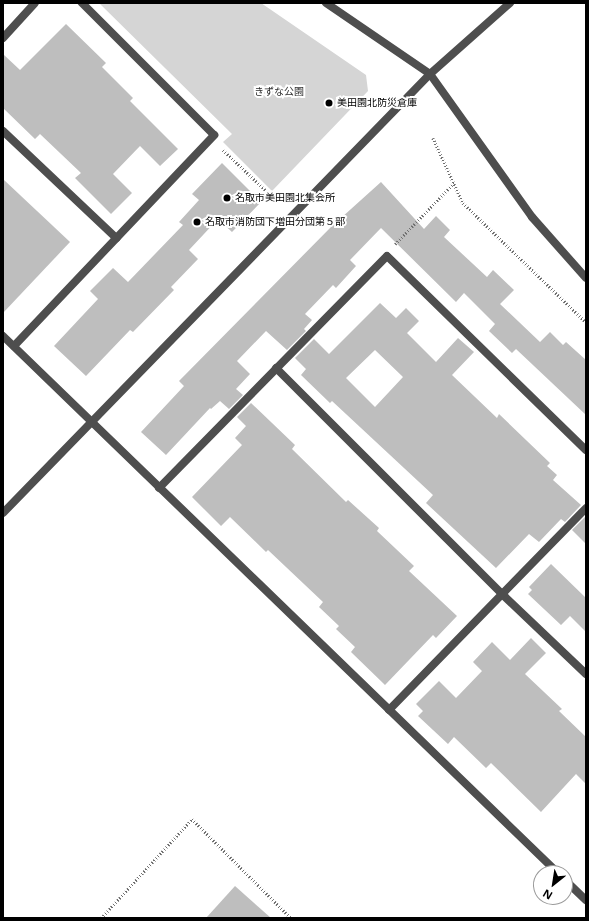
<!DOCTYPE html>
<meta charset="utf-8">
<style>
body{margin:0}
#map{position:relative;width:589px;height:921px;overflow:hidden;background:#fff;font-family:"Noto Sans","Noto Sans JP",sans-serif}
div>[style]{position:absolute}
.green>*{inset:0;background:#d5d5d5}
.building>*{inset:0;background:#bebebe}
.path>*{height:2.5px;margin-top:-1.25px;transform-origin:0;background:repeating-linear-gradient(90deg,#707070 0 1px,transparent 0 3px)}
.minor>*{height:8px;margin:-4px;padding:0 4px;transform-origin:4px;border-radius:4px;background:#4e4e4e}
.tertiary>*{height:8px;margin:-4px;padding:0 4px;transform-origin:4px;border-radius:4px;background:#4e4e4e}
.dots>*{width:11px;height:11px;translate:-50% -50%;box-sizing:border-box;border:2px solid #fff;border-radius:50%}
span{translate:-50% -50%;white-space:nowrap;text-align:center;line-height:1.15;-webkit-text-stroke:4px #fff;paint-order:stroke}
.park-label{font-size:10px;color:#2c2c2c}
.poi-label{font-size:10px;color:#000}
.left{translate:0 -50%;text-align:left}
.frame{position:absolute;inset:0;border:4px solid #000;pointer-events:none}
.north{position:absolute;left:533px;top:865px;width:40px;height:40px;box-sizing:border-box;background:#fff;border:1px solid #999;border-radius:50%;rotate:210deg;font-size:11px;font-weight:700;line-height:16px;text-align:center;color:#000}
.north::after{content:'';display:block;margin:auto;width:14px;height:18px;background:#000;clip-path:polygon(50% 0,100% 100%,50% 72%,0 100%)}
</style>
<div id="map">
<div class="green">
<div style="clip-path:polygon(99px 3px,261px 3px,366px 75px,368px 91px,272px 191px,223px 142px,232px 134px)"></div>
</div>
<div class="building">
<div style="clip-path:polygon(66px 24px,106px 63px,102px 67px,133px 98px,130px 101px,178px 149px,160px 166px,140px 146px,113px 174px,132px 193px,111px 214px,75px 178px,81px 173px,40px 134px,35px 139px,3px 108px,3px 54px,20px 70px)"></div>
<div style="clip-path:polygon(222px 163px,261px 202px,232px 232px,218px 219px,189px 250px,198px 259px,171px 287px,174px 290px,133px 332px,130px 330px,86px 376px,54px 346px,98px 299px,90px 291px,113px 268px,128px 282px,183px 225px,179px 222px,199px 200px,192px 194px)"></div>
<div style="clip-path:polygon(3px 179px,70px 242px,3px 313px)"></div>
<div style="clip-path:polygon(381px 182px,424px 229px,436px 216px,450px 230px,444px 237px,487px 277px,493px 270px,514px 290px,500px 304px,540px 342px,550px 332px,563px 345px,566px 342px,586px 360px,586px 415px,516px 349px,512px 353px,489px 331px,495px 324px,464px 293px,456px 302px,381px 228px,350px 260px,356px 266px,336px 288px,333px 285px,305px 314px,312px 320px,304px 329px,306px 331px,287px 350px,266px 331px,237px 361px,250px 374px,236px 389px,243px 395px,229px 409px,220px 401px,211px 409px,210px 408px,166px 455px,141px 432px,184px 386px,179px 381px,331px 227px)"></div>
<div style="clip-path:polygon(evenodd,380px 303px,396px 318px,406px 308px,419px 321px,407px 333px,436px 362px,458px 338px,474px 352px,452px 375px,497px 418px,499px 414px,550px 463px,547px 466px,557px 475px,553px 480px,581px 505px,565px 522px,561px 519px,539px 542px,529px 534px,496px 568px,426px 503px,433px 495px,332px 401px,330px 403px,301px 375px,306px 369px,295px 358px,314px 339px,329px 354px,380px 303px,375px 350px,403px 377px,375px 407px,346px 378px,375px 350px)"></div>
<div style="clip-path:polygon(251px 403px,295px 445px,292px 449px,346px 502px,348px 500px,379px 528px,377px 531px,414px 566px,409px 571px,457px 616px,436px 638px,433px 635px,385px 685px,351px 652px,355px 647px,336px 629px,339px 626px,319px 607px,323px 602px,268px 550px,266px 552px,230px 517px,221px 526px,192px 497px,242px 445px,235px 438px,246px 426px,237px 417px)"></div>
<div style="clip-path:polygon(586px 516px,586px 544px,572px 530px)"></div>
<div style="clip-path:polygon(551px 564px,586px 598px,586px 632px,570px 616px,561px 625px,528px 594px,532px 590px,529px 587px)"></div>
<div style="clip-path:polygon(531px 638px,546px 653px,525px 674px,562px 709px,559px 711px,586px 737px,586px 784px,576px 774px,541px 812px,491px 763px,486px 768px,454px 737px,448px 744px,418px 716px,423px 711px,416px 704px,439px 681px,456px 698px,482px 671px,473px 662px,492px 642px,510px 660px)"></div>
<div style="clip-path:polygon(235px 886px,271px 918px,206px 918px)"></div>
</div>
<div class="path">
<div style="left:433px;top:138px;width:72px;rotate:65.2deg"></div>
<div style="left:463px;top:203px;width:171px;rotate:44.1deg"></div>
<div style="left:223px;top:150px;width:67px;rotate:43.2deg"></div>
<div style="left:395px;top:244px;width:85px;rotate:-46deg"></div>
<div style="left:101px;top:918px;width:134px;rotate:-47.4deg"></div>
<div style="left:192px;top:819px;width:140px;rotate:45deg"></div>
</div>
<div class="minor">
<div style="left:3px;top:38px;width:47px;rotate:-47.6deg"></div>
<div style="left:3px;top:131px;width:156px;rotate:43.4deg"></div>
<div style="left:3px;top:336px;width:772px;rotate:44.06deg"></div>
<div style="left:14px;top:346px;width:291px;rotate:-46.5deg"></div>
<div style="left:214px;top:135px;width:187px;rotate:-135deg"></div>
<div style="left:276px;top:368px;width:320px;rotate:45deg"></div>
<div style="left:502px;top:594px;width:116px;rotate:43.6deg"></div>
<div style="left:159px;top:488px;width:325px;rotate:-45.5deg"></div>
<div style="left:387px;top:256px;width:278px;rotate:44.3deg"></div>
<div style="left:389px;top:710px;width:282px;rotate:-45.7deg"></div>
<div style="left:565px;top:880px;width:29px;rotate:44deg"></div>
</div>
<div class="tertiary">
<div style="left:326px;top:3px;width:126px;rotate:34.3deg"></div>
<div style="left:430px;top:74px;width:176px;rotate:54.5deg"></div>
<div style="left:532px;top:217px;width:81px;rotate:48.5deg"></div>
<div style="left:3px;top:513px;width:612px;rotate:-45.79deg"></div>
<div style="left:430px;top:74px;width:107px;rotate:-41.6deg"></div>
</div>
<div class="dots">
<div style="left:329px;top:103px;background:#000"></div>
<div style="left:227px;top:198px;background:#000"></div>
<div style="left:197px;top:222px;background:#000"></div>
</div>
<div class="park-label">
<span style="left:279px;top:92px">きずな公園</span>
</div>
<div class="poi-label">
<span class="left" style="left:337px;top:103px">美田園北防災倉庫</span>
<span class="left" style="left:235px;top:198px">名取市美田園北集会所</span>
<span class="left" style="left:205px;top:222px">名取市消防団下増田分団第５部</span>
</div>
<div class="frame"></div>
<div class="north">N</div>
</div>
